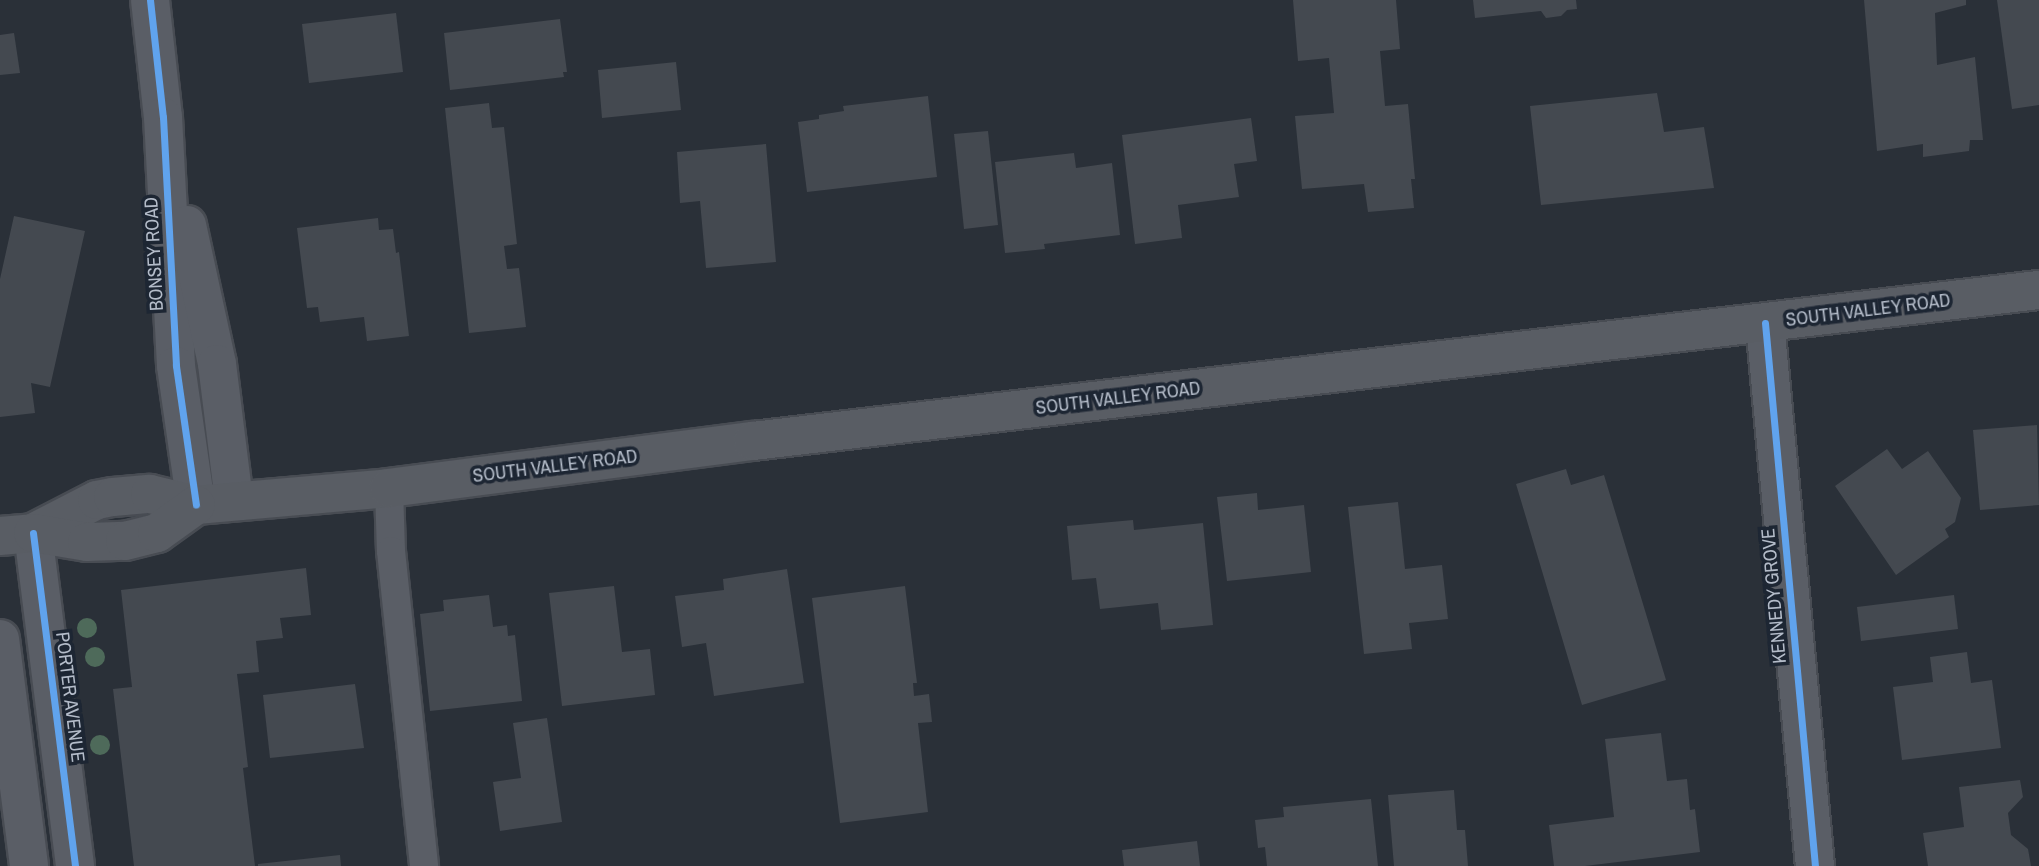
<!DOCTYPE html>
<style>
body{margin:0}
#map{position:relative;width:2039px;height:866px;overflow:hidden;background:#2a3038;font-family:"Archivo Narrow",sans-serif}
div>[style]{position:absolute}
.building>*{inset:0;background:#444950}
.roads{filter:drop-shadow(2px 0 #484c53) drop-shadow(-2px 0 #484c53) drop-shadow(0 2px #484c53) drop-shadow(0 -2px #484c53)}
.service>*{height:28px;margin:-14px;padding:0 14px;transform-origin:14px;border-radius:14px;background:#5a5e66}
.minor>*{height:38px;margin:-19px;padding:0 19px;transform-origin:19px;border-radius:19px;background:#5a5e66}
.secondary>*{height:38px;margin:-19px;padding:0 19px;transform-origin:19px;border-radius:19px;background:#595d64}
.cycleway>*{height:7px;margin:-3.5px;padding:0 3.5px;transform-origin:3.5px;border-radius:3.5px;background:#60a3ed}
.trees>*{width:20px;height:20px;margin:-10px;border-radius:50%;background:#4e6a5a}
span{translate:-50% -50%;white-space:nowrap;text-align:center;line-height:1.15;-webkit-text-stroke:7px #1d2633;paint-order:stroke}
.street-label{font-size:19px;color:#b4bcc9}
</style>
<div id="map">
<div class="building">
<div style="clip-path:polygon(1293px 0,1396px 0,1400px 49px,1380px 51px,1385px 106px,1408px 104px,1415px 179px,1411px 179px,1414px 208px,1368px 212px,1364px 184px,1302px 189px,1295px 116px,1334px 113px,1329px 58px,1298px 61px)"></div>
<div style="clip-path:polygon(1473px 0,1576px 0,1577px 9px,1567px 10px,1561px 16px,1546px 18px,1541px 11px,1475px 18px)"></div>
<div style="clip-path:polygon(1864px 0,1966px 0,1966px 5px,1935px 13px,1937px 65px,1975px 57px,1983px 140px,1970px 140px,1969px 151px,1923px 157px,1923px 144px,1877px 151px)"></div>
<div style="clip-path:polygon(1997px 0,2039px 0,2039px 105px,2012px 109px)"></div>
<div style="clip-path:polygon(396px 13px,403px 72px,309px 83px,302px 24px)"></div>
<div style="clip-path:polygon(560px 19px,567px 72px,563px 72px,564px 77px,450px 90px,444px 33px)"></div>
<div style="clip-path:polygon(14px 33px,20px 73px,0 75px,0 35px)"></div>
<div style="clip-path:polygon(676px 62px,681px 110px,602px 118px,598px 70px)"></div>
<div style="clip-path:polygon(1657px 93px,1664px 132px,1704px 127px,1714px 188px,1541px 205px,1530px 106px)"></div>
<div style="clip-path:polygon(928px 96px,937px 177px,807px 192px,798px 122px,819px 119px,819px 115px,844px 111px,843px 106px)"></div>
<div style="clip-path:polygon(489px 103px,492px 128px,504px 127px,517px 244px,504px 246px,507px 269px,519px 268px,526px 327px,469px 333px,445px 108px)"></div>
<div style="clip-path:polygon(1251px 118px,1257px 161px,1234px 164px,1239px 197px,1178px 205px,1182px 238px,1135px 244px,1122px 135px)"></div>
<div style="clip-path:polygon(988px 131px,998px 225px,964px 229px,954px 134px)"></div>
<div style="clip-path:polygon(766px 144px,776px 262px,706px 268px,700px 201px,680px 203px,677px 152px)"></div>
<div style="clip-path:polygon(1074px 153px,1076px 168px,1112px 163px,1120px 235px,1044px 244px,1045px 249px,1005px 253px,995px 162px)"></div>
<div style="clip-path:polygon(14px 216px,85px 231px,50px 387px,31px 383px,35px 413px,0 417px,0 279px)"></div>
<div style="clip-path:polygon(378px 218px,379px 230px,393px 229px,396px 253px,399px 252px,409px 336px,367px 341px,364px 317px,320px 322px,318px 307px,307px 308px,297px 228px)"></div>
<div style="clip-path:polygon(2037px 425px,2039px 505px,1980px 510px,1973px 430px)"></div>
<div style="clip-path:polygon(1887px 449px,1902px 469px,1928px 451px,1961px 498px,1955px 522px,1945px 529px,1949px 537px,1896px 575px,1835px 486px)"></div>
<div style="clip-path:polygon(1566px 469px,1571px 485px,1604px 475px,1666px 680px,1582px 705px,1516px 484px)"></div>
<div style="clip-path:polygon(1257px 493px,1258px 510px,1304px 505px,1311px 572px,1227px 581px,1217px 497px)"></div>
<div style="clip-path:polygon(1398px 502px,1405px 569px,1442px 565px,1448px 619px,1409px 623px,1412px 649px,1364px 654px,1348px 507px)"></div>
<div style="clip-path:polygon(1133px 520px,1134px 530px,1203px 523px,1213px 625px,1161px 630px,1158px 603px,1100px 609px,1096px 578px,1072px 580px,1067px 526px)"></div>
<div style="clip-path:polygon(306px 568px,311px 615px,280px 618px,283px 638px,256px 641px,259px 672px,237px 674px,248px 767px,243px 768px,255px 866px,134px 866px,113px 689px,132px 687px,121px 590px)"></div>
<div style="clip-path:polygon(787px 569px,804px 683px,714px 696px,706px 643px,682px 647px,675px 596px,724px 590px,723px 579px)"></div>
<div style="clip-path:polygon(614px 586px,622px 652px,650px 649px,655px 695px,562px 706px,549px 593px)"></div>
<div style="clip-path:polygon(905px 586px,917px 683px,913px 683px,914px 696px,929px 694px,932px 722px,918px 723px,928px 812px,840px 823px,812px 598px)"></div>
<div style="clip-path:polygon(489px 595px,493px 627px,507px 625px,508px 636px,515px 635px,522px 701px,430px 711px,420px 614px,444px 611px,443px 600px)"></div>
<div style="clip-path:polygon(1954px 595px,1958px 629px,1861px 641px,1857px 607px)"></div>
<div style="clip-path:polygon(1967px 652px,1971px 683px,1992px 680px,2001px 748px,1902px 760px,1893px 687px,1933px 682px,1930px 657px)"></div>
<div style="clip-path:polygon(355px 684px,364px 748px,270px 758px,263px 695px)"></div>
<div style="clip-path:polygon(547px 718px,562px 822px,500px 831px,493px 782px,521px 778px,513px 723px)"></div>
<div style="clip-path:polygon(1661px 733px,1667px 781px,1687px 779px,1690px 810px,1695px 809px,1700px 852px,1585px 866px,1554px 866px,1549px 825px,1614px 817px,1605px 739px)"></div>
<div style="clip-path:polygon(2020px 780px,2023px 797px,2008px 813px,2011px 835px,2028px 849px,2031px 866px,1928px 866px,1923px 833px,1964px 827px,1959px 787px)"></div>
<div style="clip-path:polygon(1454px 790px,1457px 830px,1465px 830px,1468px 866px,1394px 866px,1388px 795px)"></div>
<div style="clip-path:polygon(1371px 799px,1378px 866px,1267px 866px,1265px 847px,1258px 848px,1255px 820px,1284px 817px,1283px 807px)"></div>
<div style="clip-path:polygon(1197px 841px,1200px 866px,1124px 866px,1122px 850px)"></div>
<div style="clip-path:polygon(340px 855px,341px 866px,258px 866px,258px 864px)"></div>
</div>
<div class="roads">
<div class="service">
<div style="left:389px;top:488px;width:63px;rotate:88.2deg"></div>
<div style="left:391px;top:551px;width:317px;rotate:84deg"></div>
</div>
<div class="minor">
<div style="left:150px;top:0;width:118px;rotate:83.7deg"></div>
<div style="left:163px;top:117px;width:249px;rotate:87deg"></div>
<div style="left:176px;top:366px;width:140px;rotate:81.8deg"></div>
<div style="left:187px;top:225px;width:142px;rotate:77.8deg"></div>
<div style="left:217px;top:364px;width:138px;rotate:82.9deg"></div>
<div style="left:1765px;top:323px;width:545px;rotate:84.74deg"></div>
<div style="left:33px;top:533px;width:336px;rotate:82.8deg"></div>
<div style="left:0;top:639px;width:229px;rotate:82.7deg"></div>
</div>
<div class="secondary">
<div style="left:33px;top:533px;width:72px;rotate:-27.3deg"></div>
<div style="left:97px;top:500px;width:16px;rotate:-11deg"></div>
<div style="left:113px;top:497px;width:37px;rotate:-5deg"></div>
<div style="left:150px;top:494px;width:47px;rotate:13.4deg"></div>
<div style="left:196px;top:505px;width:194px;rotate:-5deg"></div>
<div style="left:389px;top:488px;width:367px;rotate:-7.4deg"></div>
<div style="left:753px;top:441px;width:1295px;rotate:-6.7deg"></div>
<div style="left:0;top:536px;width:33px;rotate:-5deg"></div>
<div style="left:33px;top:533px;width:55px;rotate:9.5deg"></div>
<div style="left:87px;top:542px;width:38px;rotate:-2deg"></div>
<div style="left:125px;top:541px;width:33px;rotate:-14deg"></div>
<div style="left:157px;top:533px;width:48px;rotate:-35.7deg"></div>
</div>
</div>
<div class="cycleway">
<div style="left:150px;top:0;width:118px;rotate:83.7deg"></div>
<div style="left:163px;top:117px;width:249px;rotate:87deg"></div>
<div style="left:176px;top:366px;width:140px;rotate:81.8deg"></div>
<div style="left:1765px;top:323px;width:545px;rotate:84.74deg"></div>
<div style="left:33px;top:533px;width:336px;rotate:82.8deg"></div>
</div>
<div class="trees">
<div style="left:87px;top:628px"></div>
<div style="left:95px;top:657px"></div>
<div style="left:100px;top:745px"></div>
</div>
<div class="street-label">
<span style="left:154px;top:254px;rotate:-93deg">BONSEY ROAD</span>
<span style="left:1868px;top:310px;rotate:-7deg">SOUTH VALLEY ROAD</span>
<span style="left:1118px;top:398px;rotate:-7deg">SOUTH VALLEY ROAD</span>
<span style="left:555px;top:466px;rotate:-7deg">SOUTH VALLEY ROAD</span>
<span style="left:1774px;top:596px;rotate:-95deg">KENNEDY GROVE</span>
<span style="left:70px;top:697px;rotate:83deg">PORTER AVENUE</span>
</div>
</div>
